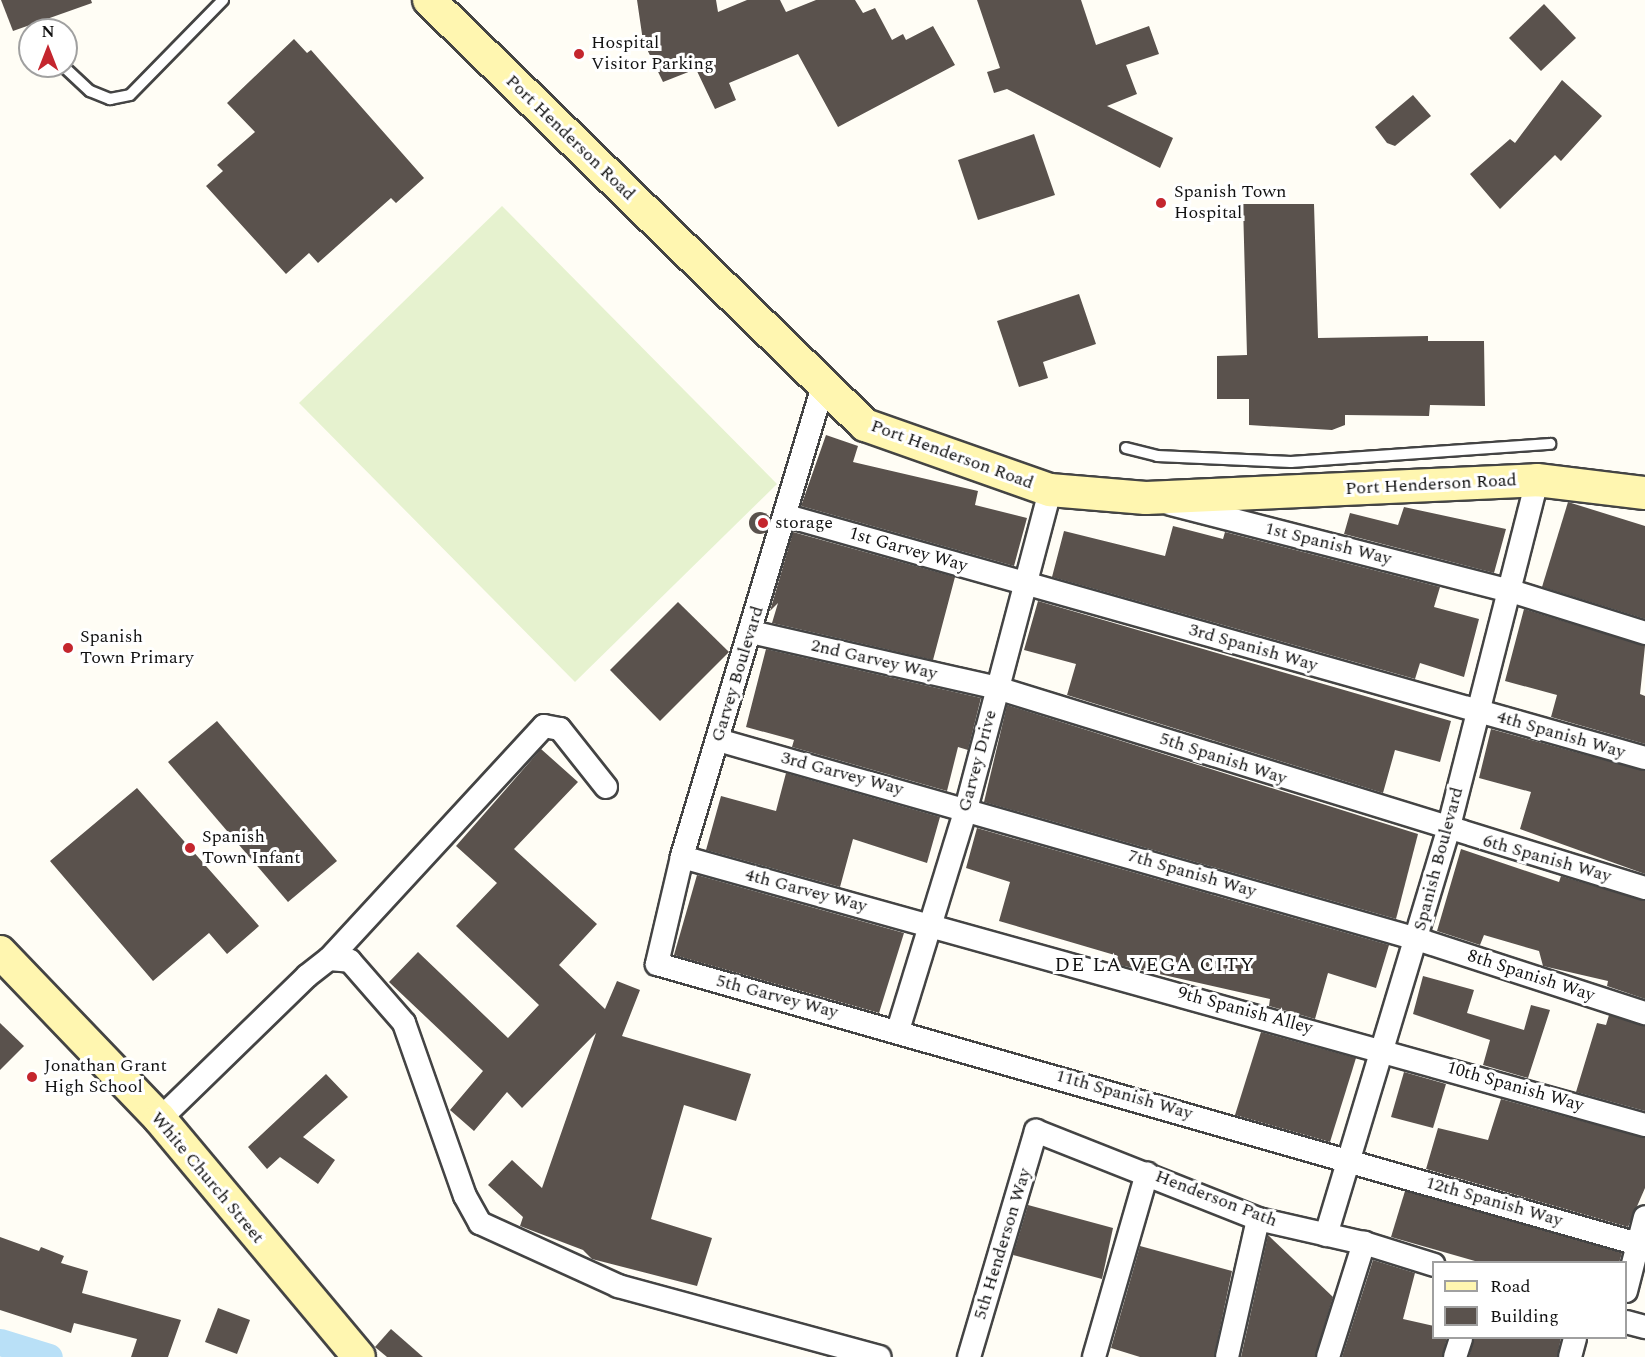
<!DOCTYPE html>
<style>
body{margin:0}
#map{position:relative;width:1645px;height:1357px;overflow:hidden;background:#fffdf5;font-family:Spectral,serif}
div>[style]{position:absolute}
.pitch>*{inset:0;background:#e6f2cf}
.canal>*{height:27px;margin:-13.5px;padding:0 13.5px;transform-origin:13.5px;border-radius:13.5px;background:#b9e0f7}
.building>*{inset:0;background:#5a524d}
.round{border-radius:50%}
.roads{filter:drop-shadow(2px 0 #444) drop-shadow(-2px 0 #444) drop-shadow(0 2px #444) drop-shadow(0 -2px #444)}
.lane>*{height:10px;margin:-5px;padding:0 5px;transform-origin:5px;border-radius:5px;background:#fff}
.street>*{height:22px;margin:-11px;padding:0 11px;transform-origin:11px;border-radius:11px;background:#fff}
.secondary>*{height:32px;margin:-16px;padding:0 16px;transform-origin:16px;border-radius:16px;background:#fff6b0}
.dots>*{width:16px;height:16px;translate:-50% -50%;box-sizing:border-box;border:3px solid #fff;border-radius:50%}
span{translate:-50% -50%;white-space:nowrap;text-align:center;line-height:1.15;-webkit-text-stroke:6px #fff;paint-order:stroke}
.poi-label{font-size:18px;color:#111}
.left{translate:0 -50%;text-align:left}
.street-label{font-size:18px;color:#111}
.neighbourhood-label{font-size:20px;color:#111;letter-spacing:1.5px}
.legend{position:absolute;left:1432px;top:1261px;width:195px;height:78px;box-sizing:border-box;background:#fff;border:2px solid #a0a0a0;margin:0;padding:8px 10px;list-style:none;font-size:18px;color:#111}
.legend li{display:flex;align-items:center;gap:12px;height:30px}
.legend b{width:30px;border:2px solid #a0a0a0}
.north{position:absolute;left:18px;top:18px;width:60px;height:60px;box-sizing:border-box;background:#fff;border:2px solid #a0a0a0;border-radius:50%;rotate:0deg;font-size:16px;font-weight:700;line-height:24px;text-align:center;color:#111}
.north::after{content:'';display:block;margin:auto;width:21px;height:27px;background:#c4262e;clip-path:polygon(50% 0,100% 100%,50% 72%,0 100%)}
</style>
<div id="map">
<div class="pitch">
<div style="clip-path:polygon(502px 206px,777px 484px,575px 682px,299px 403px)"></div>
</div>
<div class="canal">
<div style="left:0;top:1342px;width:51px;rotate:17deg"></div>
</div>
<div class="building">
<div style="clip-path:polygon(1px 0,91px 0,92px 3px,13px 31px)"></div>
<div style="clip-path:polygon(637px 0,716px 0,718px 12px,747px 0,780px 0,786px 12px,816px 0,855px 0,863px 13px,875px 8px,892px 40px,903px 34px,906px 40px,933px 26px,955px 65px,838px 127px,798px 54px,729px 83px,736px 100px,715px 109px,696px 69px,663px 82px,643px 41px)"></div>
<div style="clip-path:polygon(977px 0,1081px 0,1096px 45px,1149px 26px,1159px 54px,1126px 65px,1137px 94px,1107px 106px,1173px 138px,1160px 168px,1007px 89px,994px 93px,987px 72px,1000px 68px)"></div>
<div style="clip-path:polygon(1544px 4px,1576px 38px,1541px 71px,1509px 38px)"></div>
<div style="clip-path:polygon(294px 39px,307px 53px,311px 50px,424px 178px,396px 203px,391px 198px,318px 263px,309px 253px,286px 274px,206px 186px,223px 171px,217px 165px,255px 132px,227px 103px)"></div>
<div style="clip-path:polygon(1562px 80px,1602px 116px,1561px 161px,1555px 155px,1500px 209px,1470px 174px,1510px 139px,1515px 143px)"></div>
<div style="clip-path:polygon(1413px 95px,1431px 116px,1395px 146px,1387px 143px,1375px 127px)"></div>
<div style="clip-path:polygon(1034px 134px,1055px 195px,978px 220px,958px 160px)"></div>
<div style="clip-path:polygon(1243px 204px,1314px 204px,1318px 338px,1428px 336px,1428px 341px,1484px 341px,1485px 406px,1430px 405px,1429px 416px,1345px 415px,1345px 425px,1332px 430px,1249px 425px,1249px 399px,1217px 399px,1217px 356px,1247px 355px)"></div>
<div style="clip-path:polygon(1079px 294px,1096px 344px,1043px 362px,1048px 378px,1019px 387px,997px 321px)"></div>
<div style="clip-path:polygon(826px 435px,858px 446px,853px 462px,978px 491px,975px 505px,1027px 518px,1014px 566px,801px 506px)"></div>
<div style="clip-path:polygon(1568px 502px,1645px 526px,1645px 619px,1542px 587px)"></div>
<div style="clip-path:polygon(1404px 507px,1506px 529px,1494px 573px,1344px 534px,1350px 513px,1398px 525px)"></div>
<div class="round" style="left:749px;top:512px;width:22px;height:22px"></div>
<div style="clip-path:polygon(1173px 526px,1223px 539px,1225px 532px,1440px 587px,1434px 607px,1479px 619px,1464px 677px,1420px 663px,1415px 679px,1052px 577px,1064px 531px,1165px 556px)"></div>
<div style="clip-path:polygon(793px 532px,955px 577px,933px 660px,772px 623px,778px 603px,770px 611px)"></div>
<div style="clip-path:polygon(1038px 601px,1451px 721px,1440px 762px,1395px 750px,1383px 793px,1067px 695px,1076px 664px,1024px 650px)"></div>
<div style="clip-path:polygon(678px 602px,729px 652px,660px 721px,610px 670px)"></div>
<div style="clip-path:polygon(1524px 609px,1645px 646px,1640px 694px,1645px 696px,1645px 744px,1551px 717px,1557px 695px,1505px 681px)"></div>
<div style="clip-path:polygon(766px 649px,981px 698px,968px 750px,958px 747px,947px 791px,792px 747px,794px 740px,746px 727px)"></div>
<div style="clip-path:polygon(1007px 705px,1418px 834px,1396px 919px,984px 802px)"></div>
<div style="clip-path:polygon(217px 721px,337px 861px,288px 902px,168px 762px)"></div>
<div style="clip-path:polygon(1491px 729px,1645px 771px,1645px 874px,1520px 829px,1531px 792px,1479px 778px)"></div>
<div style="clip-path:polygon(541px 749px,578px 782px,514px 849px,597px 924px,559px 965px,605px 1009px,617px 981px,640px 990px,622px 1036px,751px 1074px,736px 1121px,684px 1105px,651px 1219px,712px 1238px,697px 1286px,592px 1259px,583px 1250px,520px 1226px,523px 1217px,488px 1185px,512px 1160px,542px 1188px,596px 1033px,522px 1108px,507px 1092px,474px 1131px,450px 1110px,483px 1071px,389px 982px,418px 952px,508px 1038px,539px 1005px,456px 926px,497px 883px,456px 846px)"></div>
<div style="clip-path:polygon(786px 773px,940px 817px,927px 863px,853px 839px,840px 887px,706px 850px,721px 796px,776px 811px)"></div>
<div style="clip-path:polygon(137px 788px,259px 926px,227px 954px,209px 933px,153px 981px,50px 861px)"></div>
<div style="clip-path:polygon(977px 828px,1389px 945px,1376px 988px,1328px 973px,1315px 1019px,1269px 1006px,1270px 999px,1115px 964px,1118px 956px,999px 921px,1010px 882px,966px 868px)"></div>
<div style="clip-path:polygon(1461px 849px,1559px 882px,1561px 876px,1645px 901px,1645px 999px,1607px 986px,1608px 981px,1543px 966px,1539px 951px,1484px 935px,1480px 945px,1437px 931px)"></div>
<div style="clip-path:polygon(697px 875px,904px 933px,879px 1013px,674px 955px)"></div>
<div style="clip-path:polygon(1423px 976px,1474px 990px,1467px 1013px,1524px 1030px,1531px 1005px,1550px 1010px,1528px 1078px,1483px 1065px,1490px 1040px,1413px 1014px)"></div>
<div style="clip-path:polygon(1609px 1015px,1645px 1026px,1645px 1111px,1576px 1092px,1597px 1023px,1606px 1025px)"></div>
<div style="clip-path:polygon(0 1023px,24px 1046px,0 1070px)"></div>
<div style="clip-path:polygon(1261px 1032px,1356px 1058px,1330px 1142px,1235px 1115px)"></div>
<div style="clip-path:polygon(1404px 1072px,1446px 1084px,1433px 1128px,1391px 1117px)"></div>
<div style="clip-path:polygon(326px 1074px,348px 1097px,303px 1137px,335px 1160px,318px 1184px,280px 1157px,267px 1169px,248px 1147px)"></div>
<div style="clip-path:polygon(1501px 1099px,1645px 1138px,1645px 1188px,1628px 1227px,1426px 1169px,1438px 1128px,1488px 1140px)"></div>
<div style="clip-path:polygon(1405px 1191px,1622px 1253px,1619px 1263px,1482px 1263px,1391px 1237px)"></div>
<div style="clip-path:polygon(1028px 1205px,1113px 1228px,1102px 1279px,1013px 1255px)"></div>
<div style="clip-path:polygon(1268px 1235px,1333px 1297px,1315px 1357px,1241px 1357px)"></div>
<div style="clip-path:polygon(0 1237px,39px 1251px,41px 1247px,64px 1256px,61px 1263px,88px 1271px,82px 1293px,181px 1320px,168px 1357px,131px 1357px,137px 1339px,74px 1323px,71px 1333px,0 1310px)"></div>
<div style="clip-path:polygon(1140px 1246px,1232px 1271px,1214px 1357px,1140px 1357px,1111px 1348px)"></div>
<div style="clip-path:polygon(1373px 1260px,1415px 1273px,1403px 1319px,1434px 1326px,1434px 1338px,1447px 1338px,1442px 1357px,1342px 1357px)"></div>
<div style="clip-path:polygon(218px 1308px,250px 1320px,237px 1354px,205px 1342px)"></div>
<div style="clip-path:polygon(391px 1329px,423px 1357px,387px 1357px,375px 1347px)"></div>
<div style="clip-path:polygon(1474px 1338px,1561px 1338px,1557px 1357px,1469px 1357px)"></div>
</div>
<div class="roads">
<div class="lane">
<div style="left:63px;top:66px;width:37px;rotate:43deg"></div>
<div style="left:90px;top:91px;width:22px;rotate:22deg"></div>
<div style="left:110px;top:99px;width:20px;rotate:-11deg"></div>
<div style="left:130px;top:95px;width:133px;rotate:-45.6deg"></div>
<div style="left:1126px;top:448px;width:32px;rotate:14deg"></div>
<div style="left:1157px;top:456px;width:134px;rotate:2.6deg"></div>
<div style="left:1291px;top:462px;width:260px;rotate:-4deg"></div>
</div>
<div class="street">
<div style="left:823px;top:386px;width:492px;rotate:106.7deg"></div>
<div style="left:682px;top:857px;width:110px;rotate:103.2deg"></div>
<div style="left:657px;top:964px;width:1020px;rotate:15.93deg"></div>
<div style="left:1171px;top:504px;width:351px;rotate:14.4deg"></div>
<div style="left:1511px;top:591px;width:140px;rotate:17.4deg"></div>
<div style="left:787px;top:516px;width:891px;rotate:15.75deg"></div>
<div style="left:751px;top:632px;width:252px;rotate:12.8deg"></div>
<div style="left:997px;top:688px;width:678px;rotate:17.15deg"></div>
<div style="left:718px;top:740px;width:727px;rotate:15.89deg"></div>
<div style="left:1417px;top:939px;width:240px;rotate:18deg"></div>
<div style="left:682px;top:857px;width:1000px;rotate:15.55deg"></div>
<div style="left:329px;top:959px;width:317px;rotate:-47.3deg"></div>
<div style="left:544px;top:726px;width:16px;rotate:11deg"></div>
<div style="left:560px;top:729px;width:74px;rotate:51.6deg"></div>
<div style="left:898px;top:1030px;width:231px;rotate:-72.9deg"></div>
<div style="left:966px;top:809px;width:330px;rotate:-75.2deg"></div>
<div style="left:160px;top:1119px;width:205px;rotate:-44.2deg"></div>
<div style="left:307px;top:976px;width:28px;rotate:-38deg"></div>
<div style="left:329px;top:959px;width:21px;rotate:5deg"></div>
<div style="left:350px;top:961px;width:82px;rotate:48.9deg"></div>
<div style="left:404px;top:1023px;width:183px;rotate:70.6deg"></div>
<div style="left:465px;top:1196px;width:31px;rotate:61deg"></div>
<div style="left:480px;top:1223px;width:152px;rotate:24.5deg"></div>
<div style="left:618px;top:1286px;width:271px;rotate:15.2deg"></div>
<div style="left:1326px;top:1235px;width:423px;rotate:-73.2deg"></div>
<div style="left:1448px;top:830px;width:361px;rotate:-75.7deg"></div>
<div style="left:1626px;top:1291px;width:76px;rotate:-75.6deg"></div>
<div style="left:1626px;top:1322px;width:20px;rotate:15deg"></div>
<div style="left:969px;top:1357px;width:236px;rotate:-73.5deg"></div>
<div style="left:1036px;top:1131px;width:239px;rotate:21.6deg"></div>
<div style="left:1258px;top:1219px;width:109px;rotate:12.8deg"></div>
<div style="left:1364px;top:1243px;width:73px;rotate:17.4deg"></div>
<div style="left:1094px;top:1357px;width:191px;rotate:-73.9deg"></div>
<div style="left:1227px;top:1357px;width:141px;rotate:-77.3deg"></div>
<div style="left:1328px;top:1357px;width:120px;rotate:-72.5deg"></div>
<div style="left:1455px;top:1357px;width:20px;rotate:-72deg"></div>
<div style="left:1570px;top:1357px;width:20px;rotate:-75deg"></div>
</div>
<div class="secondary">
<div style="left:429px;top:0;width:609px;rotate:44.27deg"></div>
<div style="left:865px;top:425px;width:196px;rotate:19.4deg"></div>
<div style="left:1050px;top:490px;width:96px;rotate:4.8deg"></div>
<div style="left:1146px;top:498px;width:391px;rotate:-2.6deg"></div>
<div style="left:1537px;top:480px;width:109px;rotate:6.9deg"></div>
<div style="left:0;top:952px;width:231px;rotate:46.2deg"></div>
<div style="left:160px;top:1119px;width:310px;rotate:50.1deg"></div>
</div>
</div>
<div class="dots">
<div style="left:579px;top:54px;background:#c4262e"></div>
<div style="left:1161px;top:203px;background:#c4262e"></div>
<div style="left:763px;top:523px;background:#c4262e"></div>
<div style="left:68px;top:648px;background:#c4262e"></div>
<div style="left:190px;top:848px;background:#c4262e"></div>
<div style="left:32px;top:1077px;background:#c4262e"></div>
</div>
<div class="poi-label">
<span class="left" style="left:591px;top:54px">Hospital<br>Visitor Parking</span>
<span class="left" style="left:1174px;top:203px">Spanish Town<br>Hospital</span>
<span class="left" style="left:775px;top:523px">storage</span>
<span class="left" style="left:80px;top:648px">Spanish<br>Town Primary</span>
<span class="left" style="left:202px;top:848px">Spanish<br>Town Infant</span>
<span class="left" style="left:44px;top:1077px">Jonathan Grant<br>High School</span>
</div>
<div class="street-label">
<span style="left:570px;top:138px;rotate:44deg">Port Henderson Road</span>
<span style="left:952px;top:455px;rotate:20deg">Port Henderson Road</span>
<span style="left:1431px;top:485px;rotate:-3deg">Port Henderson Road</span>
<span style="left:1328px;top:544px;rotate:14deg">1st Spanish Way</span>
<span style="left:908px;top:550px;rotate:16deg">1st Garvey Way</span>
<span style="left:1253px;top:648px;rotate:16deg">3rd Spanish Way</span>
<span style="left:874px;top:660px;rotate:13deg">2nd Garvey Way</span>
<span style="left:738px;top:674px;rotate:-73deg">Garvey Boulevard</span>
<span style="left:1561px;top:735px;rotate:16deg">4th Spanish Way</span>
<span style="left:1223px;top:759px;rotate:18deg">5th Spanish Way</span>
<span style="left:978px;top:761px;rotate:-75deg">Garvey Drive</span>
<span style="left:842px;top:774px;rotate:15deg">3rd Garvey Way</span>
<span style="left:1439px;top:859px;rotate:-75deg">Spanish Boulevard</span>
<span style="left:1547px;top:859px;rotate:16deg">6th Spanish Way</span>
<span style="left:1192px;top:874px;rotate:16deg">7th Spanish Way</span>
<span style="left:806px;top:891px;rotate:15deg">4th Garvey Way</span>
<span style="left:1531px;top:976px;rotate:18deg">8th Spanish Way</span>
<span style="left:777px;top:997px;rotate:15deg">5th Garvey Way</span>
<span style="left:1245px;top:1011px;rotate:15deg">9th Spanish Alley</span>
<span style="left:1515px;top:1087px;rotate:16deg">10th Spanish Way</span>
<span style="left:1124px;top:1095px;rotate:16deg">11th Spanish Way</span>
<span style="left:207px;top:1178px;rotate:50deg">White Church Street</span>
<span style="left:1216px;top:1199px;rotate:21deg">Henderson Path</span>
<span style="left:1494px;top:1202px;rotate:16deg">12th Spanish Way</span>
<span style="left:1003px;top:1244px;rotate:-73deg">5th Henderson Way</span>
</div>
<div class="neighbourhood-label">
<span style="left:1155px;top:965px">DE LA VEGA CITY</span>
</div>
<ul class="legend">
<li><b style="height:8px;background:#fff6b0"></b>Road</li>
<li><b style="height:16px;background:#5a524d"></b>Building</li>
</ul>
<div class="north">N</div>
</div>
